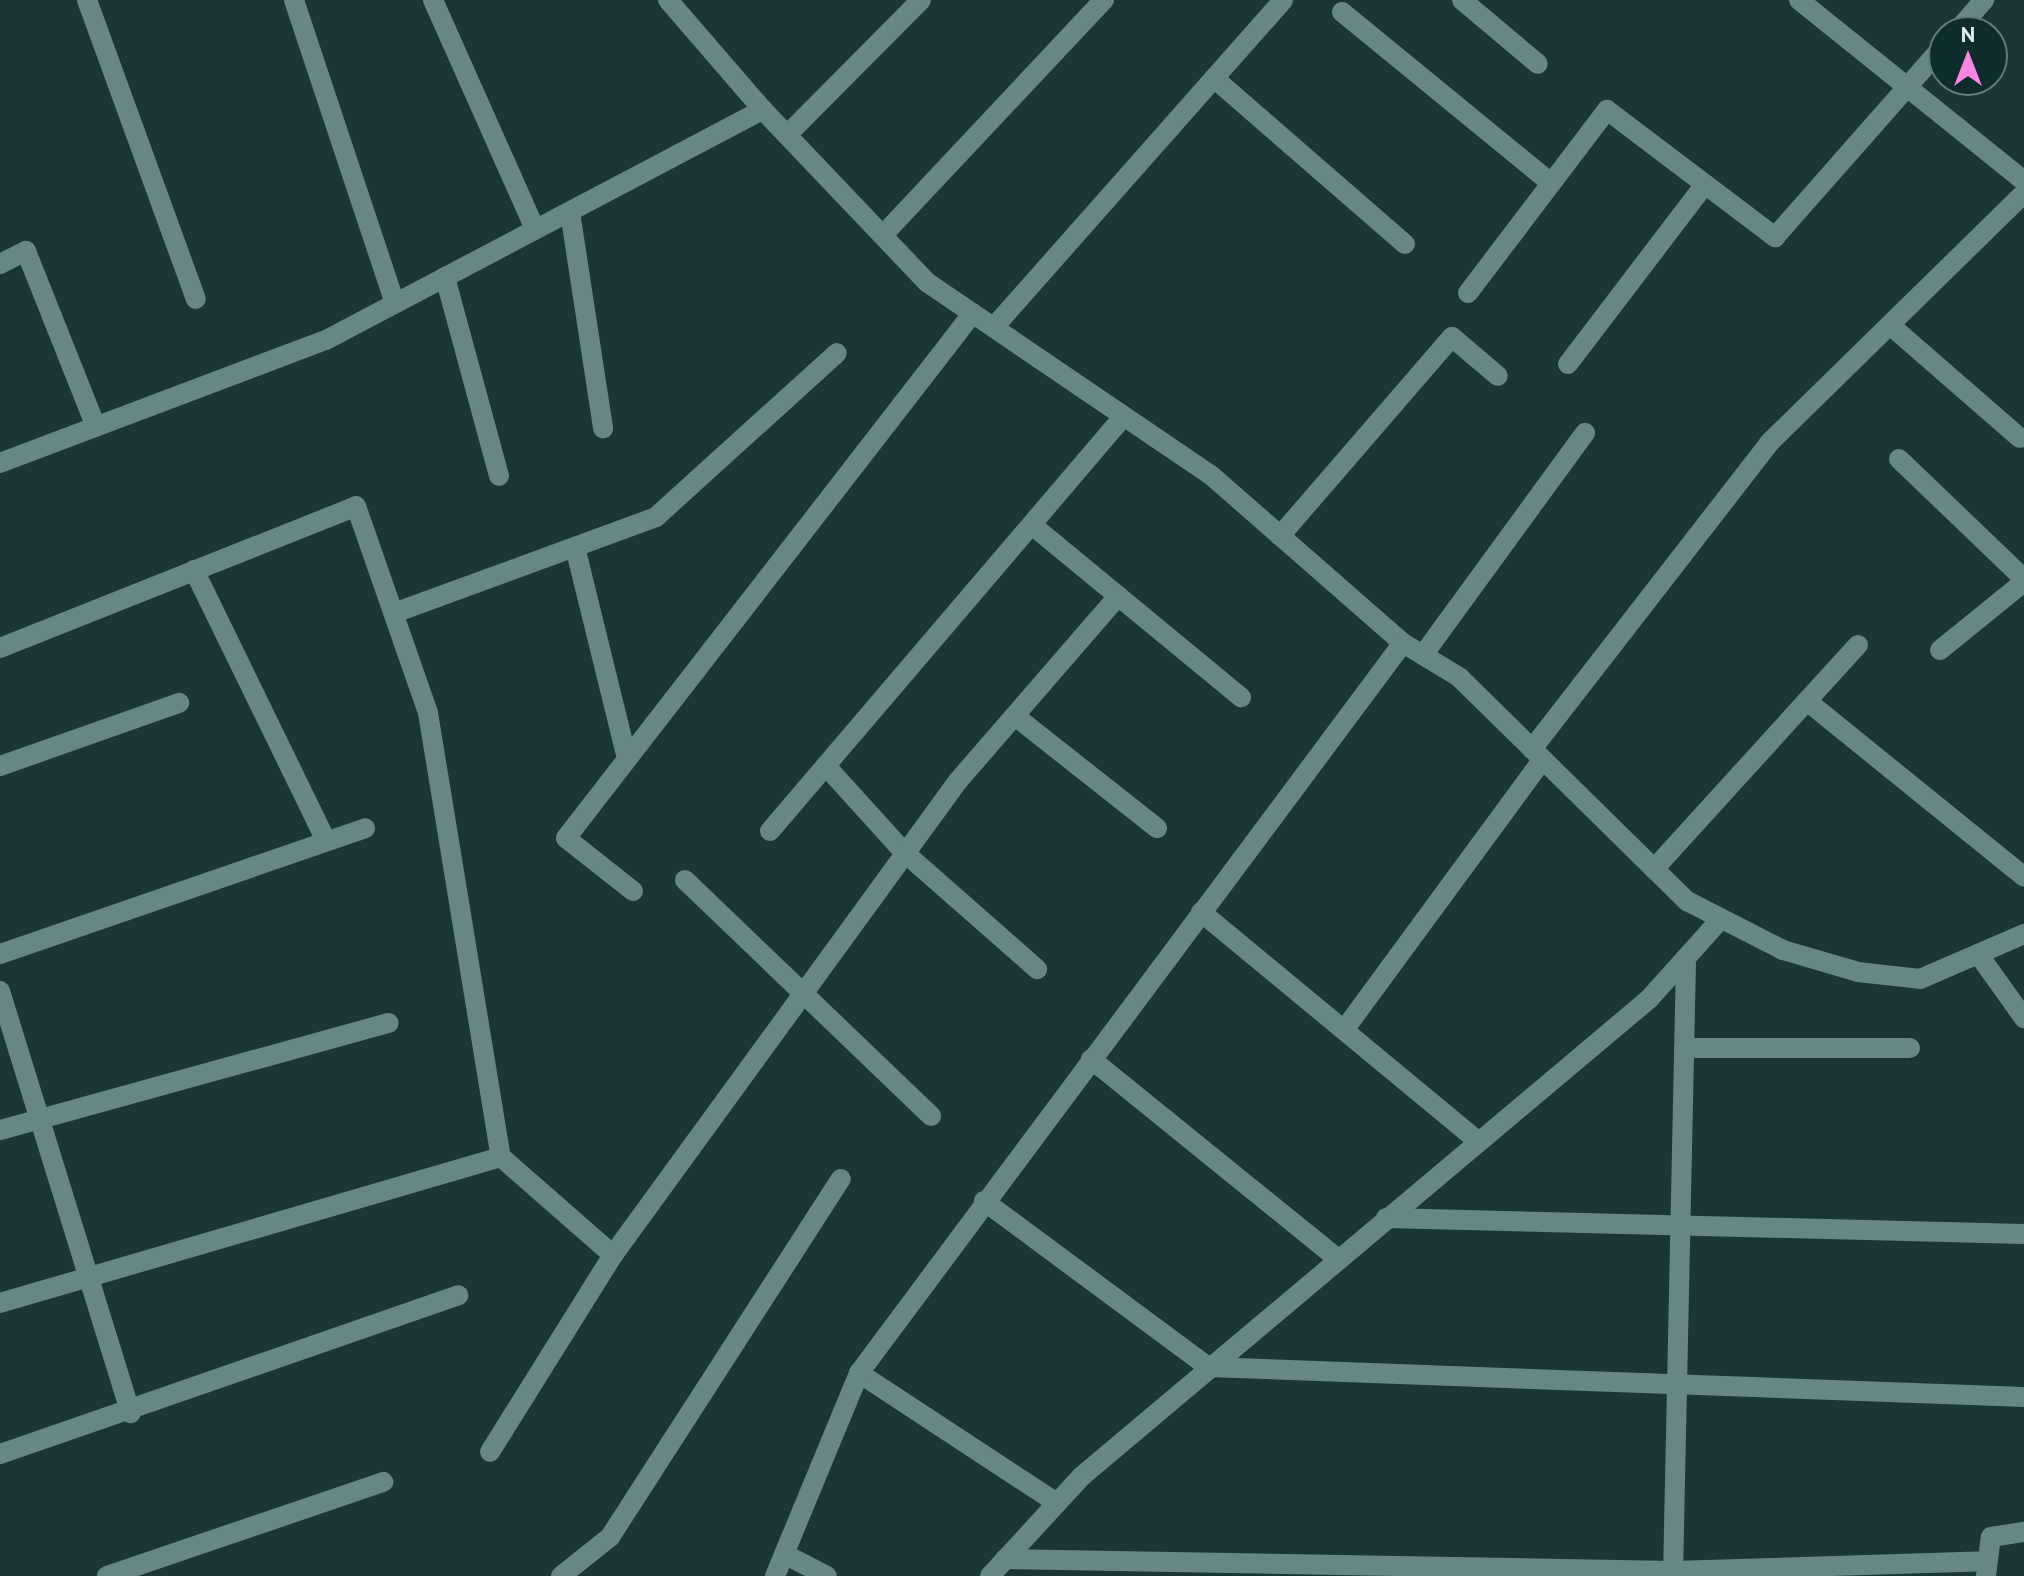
<!DOCTYPE html>
<style>
body{margin:0}
#map{position:relative;width:2024px;height:1576px;overflow:hidden;background:#1a3636;font-family:"PT Sans",sans-serif}
div>[style]{position:absolute}
.minor>*{height:20px;margin:-10px;padding:0 10px;transform-origin:10px;border-radius:10px;background:#678685}
span{translate:-50% -50%;white-space:nowrap;text-align:center;line-height:1.15;-webkit-text-stroke:8px #0f2c2c;paint-order:stroke}
.north{position:absolute;left:1928px;top:16px;width:80px;height:80px;box-sizing:border-box;background:#0f2c2c;border:2px solid #627a7a;border-radius:50%;rotate:0deg;font-size:22px;font-weight:700;line-height:32px;text-align:center;color:#deeeee}
.north::after{content:'';display:block;margin:auto;width:28px;height:36px;background:#fc86e4;clip-path:polygon(50% 0,100% 100%,50% 72%,0 100%)}
</style>
<div id="map">
<div class="minor">
<div style="left:87px;top:0;width:318px;rotate:70deg"></div>
<div style="left:294px;top:0;width:319px;rotate:71.6deg"></div>
<div style="left:433px;top:0;width:251px;rotate:66deg"></div>
<div style="left:668px;top:0;width:145px;rotate:49.2deg"></div>
<div style="left:1462px;top:0;width:99px;rotate:40.1deg"></div>
<div style="left:1799px;top:0;width:289px;rotate:38.8deg"></div>
<div style="left:1342px;top:12px;width:270px;rotate:39.3deg"></div>
<div style="left:1956px;top:32px;width:43px;rotate:-48.8deg"></div>
<div style="left:1214px;top:78px;width:253px;rotate:41deg"></div>
<div style="left:787px;top:135px;width:190px;rotate:-45.2deg"></div>
<div style="left:570px;top:212px;width:219px;rotate:81.3deg"></div>
<div style="left:883px;top:235px;width:323px;rotate:-46.8deg"></div>
<div style="left:0;top:264px;width:29px;rotate:-27deg"></div>
<div style="left:26px;top:251px;width:189px;rotate:68.3deg"></div>
<div style="left:445px;top:277px;width:206px;rotate:74.8deg"></div>
<div style="left:1468px;top:293px;width:230px;rotate:-52.8deg"></div>
<div style="left:1607px;top:110px;width:211px;rotate:37.1deg"></div>
<div style="left:1775px;top:237px;width:256px;rotate:-48.6deg"></div>
<div style="left:1890px;top:325px;width:172px;rotate:41deg"></div>
<div style="left:994px;top:327px;width:436px;rotate:-48.5deg"></div>
<div style="left:1568px;top:364px;width:226px;rotate:-52.7deg"></div>
<div style="left:1899px;top:459px;width:173px;rotate:43.8deg"></div>
<div style="left:0;top:463px;width:348px;rotate:-20.7deg"></div>
<div style="left:326px;top:340px;width:494px;rotate:-27.8deg"></div>
<div style="left:763px;top:110px;width:239px;rotate:46.4deg"></div>
<div style="left:928px;top:283px;width:343px;rotate:34.2deg"></div>
<div style="left:1212px;top:476px;width:254px;rotate:41.2deg"></div>
<div style="left:1403px;top:643px;width:66px;rotate:31.3deg"></div>
<div style="left:1459px;top:677px;width:320px;rotate:44.5deg"></div>
<div style="left:1687px;top:901px;width:108px;rotate:27deg"></div>
<div style="left:1783px;top:950px;width:78px;rotate:16.3deg"></div>
<div style="left:1858px;top:972px;width:62px;rotate:6.4deg"></div>
<div style="left:1920px;top:979px;width:113px;rotate:-23.4deg"></div>
<div style="left:1032px;top:525px;width:271px;rotate:39.5deg"></div>
<div style="left:1280px;top:536px;width:263px;rotate:-49.2deg"></div>
<div style="left:1452px;top:337px;width:60px;rotate:40.3deg"></div>
<div style="left:575px;top:547px;width:217px;rotate:76.2deg"></div>
<div style="left:194px;top:570px;width:301px;rotate:64deg"></div>
<div style="left:394px;top:613px;width:279px;rotate:-20.1deg"></div>
<div style="left:656px;top:517px;width:244px;rotate:-42.2deg"></div>
<div style="left:0;top:648px;width:383px;rotate:-21.7deg"></div>
<div style="left:356px;top:506px;width:219px;rotate:70.8deg"></div>
<div style="left:428px;top:713px;width:450px;rotate:80.7deg"></div>
<div style="left:1940px;top:650px;width:108px;rotate:-39deg"></div>
<div style="left:1423px;top:655px;width:275px;rotate:-53.9deg"></div>
<div style="left:1807px;top:701px;width:279px;rotate:39deg"></div>
<div style="left:1015px;top:716px;width:181px;rotate:38.3deg"></div>
<div style="left:1532px;top:749px;width:388px;rotate:-52.2deg"></div>
<div style="left:1770px;top:442px;width:356px;rotate:-44.4deg"></div>
<div style="left:0;top:766px;width:190px;rotate:-19.4deg"></div>
<div style="left:826px;top:766px;width:118px;rotate:47.8deg"></div>
<div style="left:905px;top:853px;width:176px;rotate:41.3deg"></div>
<div style="left:770px;top:831px;width:545px;rotate:-49.54deg"></div>
<div style="left:1654px;top:869px;width:303px;rotate:-47.7deg"></div>
<div style="left:685px;top:880px;width:341px;rotate:43.8deg"></div>
<div style="left:633px;top:891px;width:85px;rotate:-141.7deg"></div>
<div style="left:566px;top:838px;width:664px;rotate:-52.22deg"></div>
<div style="left:1201px;top:912px;width:359px;rotate:39.6deg"></div>
<div style="left:0;top:954px;width:386px;rotate:-19deg"></div>
<div style="left:1981px;top:958px;width:74px;rotate:54.4deg"></div>
<div style="left:0;top:991px;width:442px;rotate:72.8deg"></div>
<div style="left:1344px;top:1030px;width:336px;rotate:-53.7deg"></div>
<div style="left:1684px;top:1048px;width:226px"></div>
<div style="left:1091px;top:1059px;width:316px;rotate:39deg"></div>
<div style="left:0;top:1130px;width:403px;rotate:-15.4deg"></div>
<div style="left:984px;top:1201px;width:279px;rotate:36.5deg"></div>
<div style="left:1208px;top:1367px;width:817px;rotate:2.11deg"></div>
<div style="left:1386px;top:1218px;width:638px;rotate:1.44deg"></div>
<div style="left:613px;top:1255px;width:586px;rotate:-53.95deg"></div>
<div style="left:958px;top:781px;width:245px;rotate:-49.1deg"></div>
<div style="left:0;top:1303px;width:522px;rotate:-16.25deg"></div>
<div style="left:501px;top:1157px;width:149px;rotate:41.2deg"></div>
<div style="left:613px;top:1255px;width:232px;rotate:122deg"></div>
<div style="left:859px;top:1373px;width:237px;rotate:33.3deg"></div>
<div style="left:0;top:1454px;width:485px;rotate:-19.1deg"></div>
<div style="left:784px;top:1554px;width:48px;rotate:27.1deg"></div>
<div style="left:1005px;top:1559px;width:668px;rotate:1.03deg"></div>
<div style="left:1673px;top:1571px;width:312px;rotate:-1.8deg"></div>
<div style="left:107px;top:1576px;width:292px;rotate:-18.8deg"></div>
<div style="left:561px;top:1576px;width:63px;rotate:-38.5deg"></div>
<div style="left:610px;top:1537px;width:426px;rotate:-57.2deg"></div>
<div style="left:775px;top:1576px;width:220px;rotate:-67.5deg"></div>
<div style="left:859px;top:1373px;width:910px;rotate:-53.31deg"></div>
<div style="left:990px;top:1576px;width:136px;rotate:-47.4deg"></div>
<div style="left:1082px;top:1476px;width:741px;rotate:-40.07deg"></div>
<div style="left:1649px;top:999px;width:105px;rotate:-48.1deg"></div>
<div style="left:1673px;top:1576px;width:618px;rotate:-88.79deg"></div>
<div style="left:1986px;top:1576px;width:39px;rotate:-83deg"></div>
<div style="left:1991px;top:1537px;width:33px;rotate:-9deg"></div>
</div>
<div class="north">N</div>
</div>
